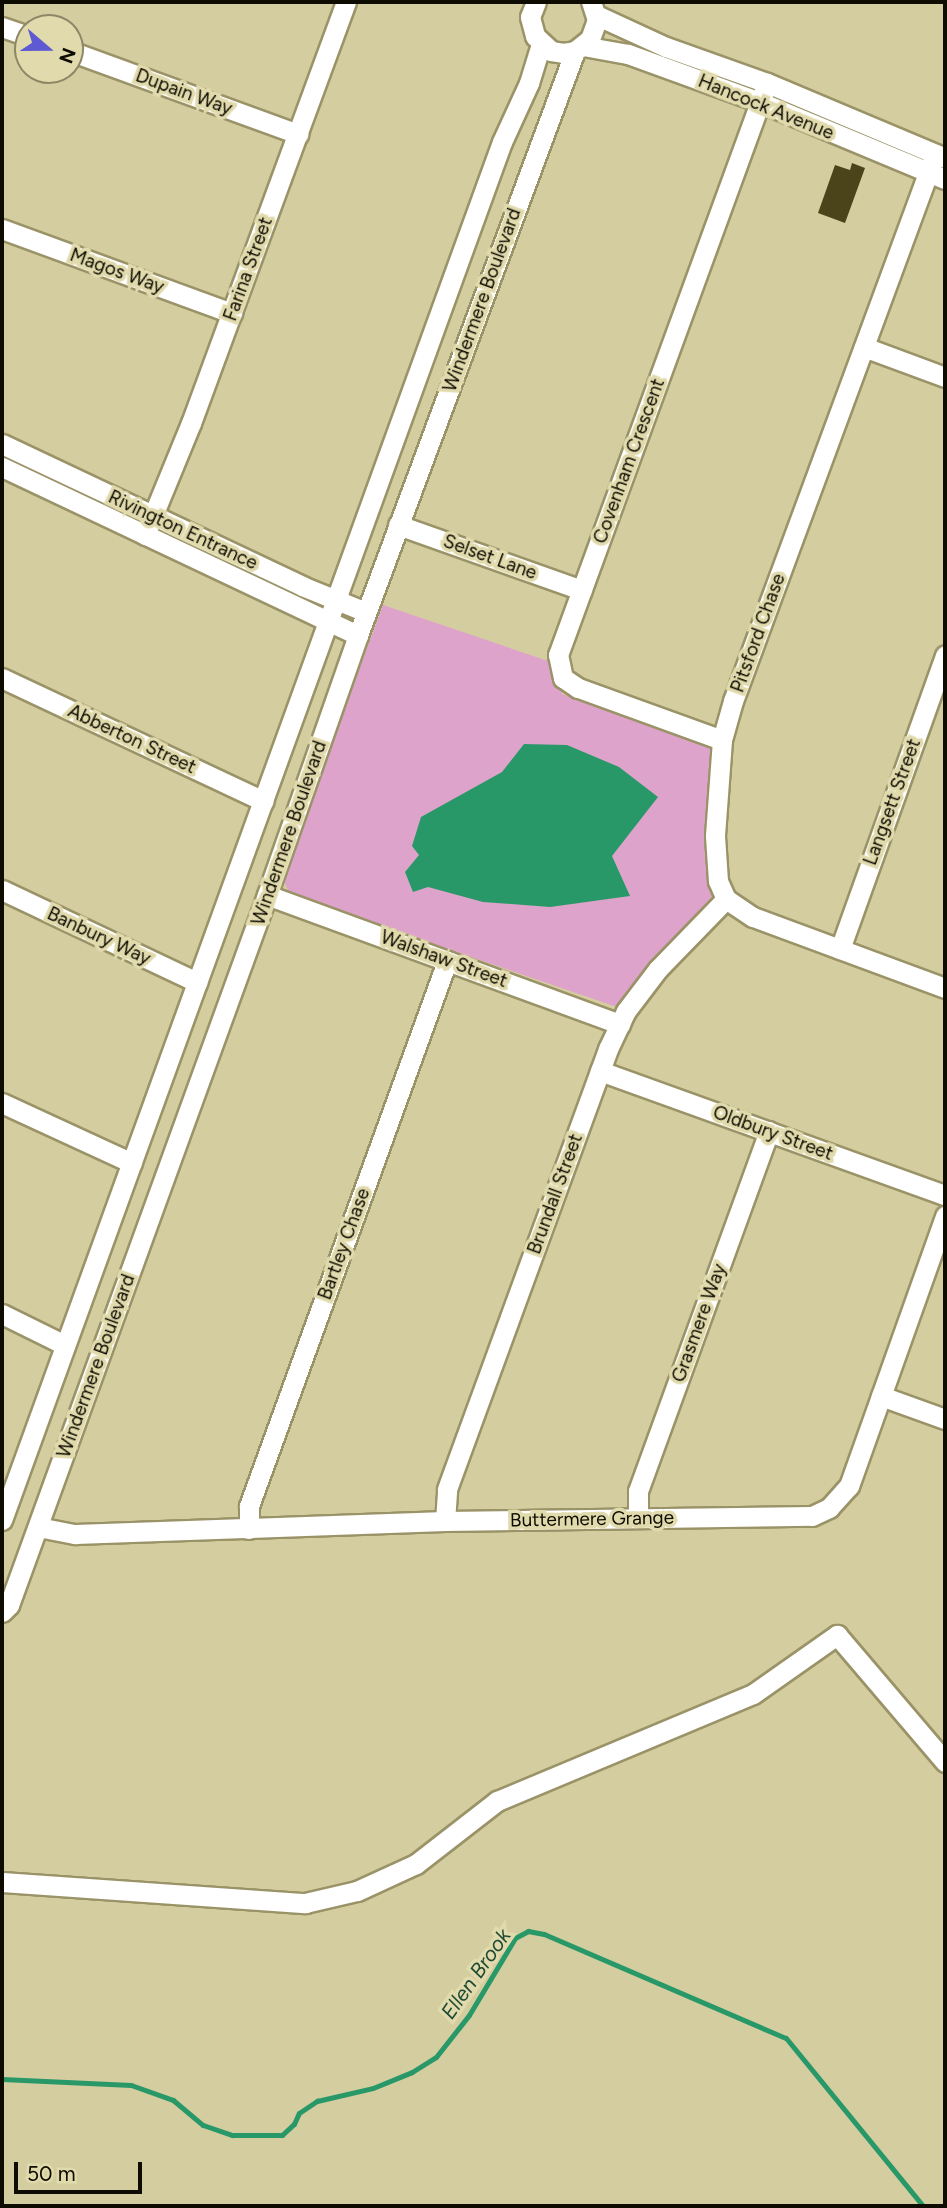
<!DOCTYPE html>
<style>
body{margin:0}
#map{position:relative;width:947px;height:2208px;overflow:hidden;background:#d4cd9f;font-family:Figtree,sans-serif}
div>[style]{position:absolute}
.green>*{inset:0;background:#dea3ca}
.water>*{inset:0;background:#299868}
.stream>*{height:5px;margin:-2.5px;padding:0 2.5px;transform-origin:2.5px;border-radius:2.5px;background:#299868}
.building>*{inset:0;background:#4b441a}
.roads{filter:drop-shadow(2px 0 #9b9368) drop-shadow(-2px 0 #9b9368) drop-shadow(0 2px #9b9368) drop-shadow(0 -2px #9b9368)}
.minor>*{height:19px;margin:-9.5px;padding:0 9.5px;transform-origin:9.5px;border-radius:9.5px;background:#fff}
span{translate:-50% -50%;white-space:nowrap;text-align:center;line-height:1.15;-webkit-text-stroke:7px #e1daac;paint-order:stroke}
.street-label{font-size:19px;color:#0e0b00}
.water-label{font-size:21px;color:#1e4a34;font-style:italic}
.frame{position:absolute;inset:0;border:4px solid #0e0b00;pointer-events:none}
.north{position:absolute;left:14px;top:14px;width:70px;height:70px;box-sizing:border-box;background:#e1daac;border:2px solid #8d8767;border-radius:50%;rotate:110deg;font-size:19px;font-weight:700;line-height:28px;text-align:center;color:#0e0b00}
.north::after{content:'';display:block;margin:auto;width:24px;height:32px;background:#5d5ad2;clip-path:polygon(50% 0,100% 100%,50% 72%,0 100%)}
.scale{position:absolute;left:14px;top:2162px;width:128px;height:32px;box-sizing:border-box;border:4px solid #0e0b00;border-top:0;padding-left:9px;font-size:21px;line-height:24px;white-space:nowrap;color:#0e0b00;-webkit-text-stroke:5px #e1daac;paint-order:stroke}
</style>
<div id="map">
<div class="green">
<div style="clip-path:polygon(383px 605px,551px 662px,562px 694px,715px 745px,714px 894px,617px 1007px,290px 895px,282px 877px)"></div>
</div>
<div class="water">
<div style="clip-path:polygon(524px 744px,567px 745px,619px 767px,658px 797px,612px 856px,630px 896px,550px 907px,483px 902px,428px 887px,413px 892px,405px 872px,419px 855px,412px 846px,421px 817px,502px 772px)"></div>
</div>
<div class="stream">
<div style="left:2px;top:2079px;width:129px;rotate:2.7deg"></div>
<div style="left:131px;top:2085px;width:45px;rotate:19.7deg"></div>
<div style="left:173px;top:2100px;width:39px;rotate:40deg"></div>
<div style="left:203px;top:2125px;width:31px;rotate:19deg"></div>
<div style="left:232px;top:2135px;width:50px"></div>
<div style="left:282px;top:2135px;width:16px;rotate:-43deg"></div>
<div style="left:294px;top:2124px;width:12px;rotate:-66deg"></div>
<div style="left:299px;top:2113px;width:22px;rotate:-34deg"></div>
<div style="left:317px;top:2101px;width:57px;rotate:-13.1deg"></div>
<div style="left:373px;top:2088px;width:42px;rotate:-22.3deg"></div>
<div style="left:412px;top:2072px;width:28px;rotate:-32deg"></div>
<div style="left:436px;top:2057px;width:53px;rotate:-51.8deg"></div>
<div style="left:469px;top:2015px;width:90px;rotate:-59.1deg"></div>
<div style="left:515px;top:1938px;width:15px;rotate:-28deg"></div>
<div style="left:528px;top:1931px;width:16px;rotate:11deg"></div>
<div style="left:544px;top:1934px;width:263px;rotate:23.3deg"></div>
<div style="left:786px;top:2038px;width:217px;rotate:50.8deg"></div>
</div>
<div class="building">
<div style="clip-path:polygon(852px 163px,865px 168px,845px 223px,818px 213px,835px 165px,850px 170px)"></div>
</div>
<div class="roads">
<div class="minor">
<div style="left:536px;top:2px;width:16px;rotate:112deg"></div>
<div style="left:530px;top:17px;width:20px;rotate:75deg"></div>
<div style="left:535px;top:36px;width:22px;rotate:43deg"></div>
<div style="left:551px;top:51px;width:12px;rotate:9deg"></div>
<div style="left:563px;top:53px;width:12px;rotate:-9deg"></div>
<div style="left:575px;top:51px;width:19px;rotate:-39deg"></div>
<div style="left:590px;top:39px;width:20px;rotate:-70deg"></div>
<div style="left:597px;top:20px;width:19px;rotate:-108deg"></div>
<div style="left:596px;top:15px;width:77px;rotate:24.6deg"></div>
<div style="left:666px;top:47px;width:107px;rotate:19.6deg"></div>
<div style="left:767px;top:83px;width:193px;rotate:22.8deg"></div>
<div style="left:2px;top:27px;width:28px;rotate:19deg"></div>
<div style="left:583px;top:46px;width:46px;rotate:10.1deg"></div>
<div style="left:628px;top:54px;width:140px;rotate:20deg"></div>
<div style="left:760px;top:102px;width:200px;rotate:22.6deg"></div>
<div style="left:70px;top:51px;width:243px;rotate:20deg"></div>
<div style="left:935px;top:154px;width:583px;rotate:110.27deg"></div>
<div style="left:733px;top:701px;width:41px;rotate:105.8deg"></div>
<div style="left:722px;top:740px;width:96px;rotate:94.2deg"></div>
<div style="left:715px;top:836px;width:45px;rotate:86.2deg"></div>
<div style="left:718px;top:881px;width:20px;rotate:66deg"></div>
<div style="left:726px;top:899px;width:32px;rotate:34deg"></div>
<div style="left:753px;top:917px;width:205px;rotate:20.3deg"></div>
<div style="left:2px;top:229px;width:245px;rotate:20.1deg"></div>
<div style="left:864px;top:347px;width:86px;rotate:20.3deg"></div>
<div style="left:2px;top:444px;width:332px;rotate:25.3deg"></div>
<div style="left:302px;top:586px;width:69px;rotate:22.1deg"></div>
<div style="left:2px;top:467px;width:394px;rotate:25.3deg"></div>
<div style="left:398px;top:525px;width:195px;rotate:19.5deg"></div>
<div style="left:145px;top:535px;width:121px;rotate:-67.7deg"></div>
<div style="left:191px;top:423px;width:449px;rotate:-69.8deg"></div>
<div style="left:2px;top:678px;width:289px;rotate:25.2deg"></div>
<div style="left:722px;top:740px;width:153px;rotate:-160.1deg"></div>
<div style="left:578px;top:688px;width:18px;rotate:-146deg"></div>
<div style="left:563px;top:678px;width:24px;rotate:-102deg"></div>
<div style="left:558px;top:655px;width:609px;rotate:-69.93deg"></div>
<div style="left:2px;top:890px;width:216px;rotate:25.3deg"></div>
<div style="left:267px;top:895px;width:376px;rotate:20.1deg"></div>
<div style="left:840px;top:949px;width:312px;rotate:-70.3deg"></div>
<div style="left:600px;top:1071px;width:367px;rotate:19.8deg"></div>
<div style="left:2px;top:1103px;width:143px;rotate:24.8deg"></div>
<div style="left:2px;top:1314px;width:70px;rotate:26.2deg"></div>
<div style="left:881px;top:1396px;width:68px;rotate:19.8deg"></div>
<div style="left:638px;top:1517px;width:26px;rotate:-90deg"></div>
<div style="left:638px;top:1491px;width:383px;rotate:-70deg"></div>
<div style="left:2px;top:1520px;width:1466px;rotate:-70.06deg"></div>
<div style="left:502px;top:142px;width:65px;rotate:-65.4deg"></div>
<div style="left:529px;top:83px;width:41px;rotate:-72.9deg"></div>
<div style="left:445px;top:1521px;width:32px;rotate:-86deg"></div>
<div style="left:447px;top:1489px;width:469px;rotate:-69.9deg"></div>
<div style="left:608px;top:1049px;width:42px;rotate:-64.7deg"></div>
<div style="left:626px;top:1011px;width:53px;rotate:-52.7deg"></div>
<div style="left:658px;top:969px;width:98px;rotate:-45.8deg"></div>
<div style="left:38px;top:1527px;width:38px;rotate:11deg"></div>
<div style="left:75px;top:1534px;width:370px;rotate:-2deg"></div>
<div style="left:445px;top:1521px;width:367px;rotate:-0.8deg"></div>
<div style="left:812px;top:1516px;width:19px;rotate:-25deg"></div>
<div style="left:829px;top:1508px;width:30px;rotate:-48deg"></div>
<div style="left:849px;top:1486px;width:287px;rotate:-70.4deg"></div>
<div style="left:249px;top:1529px;width:23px;rotate:-90deg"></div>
<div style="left:249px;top:1506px;width:580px;rotate:-70.03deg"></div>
<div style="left:2px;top:1612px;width:10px;rotate:-45deg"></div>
<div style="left:9px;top:1605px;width:755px;rotate:-70.03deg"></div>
<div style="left:267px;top:895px;width:275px;rotate:-70.7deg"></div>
<div style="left:358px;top:635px;width:623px;rotate:-69.62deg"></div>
<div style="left:2px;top:1882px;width:304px;rotate:4deg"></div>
<div style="left:305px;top:1903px;width:53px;rotate:-13deg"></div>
<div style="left:357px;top:1891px;width:65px;rotate:-24.6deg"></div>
<div style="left:416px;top:1864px;width:103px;rotate:-37.9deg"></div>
<div style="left:497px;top:1801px;width:277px;rotate:-22.7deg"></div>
<div style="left:753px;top:1694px;width:103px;rotate:-35.1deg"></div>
<div style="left:837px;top:1635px;width:167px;rotate:49.6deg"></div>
</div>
</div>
<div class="street-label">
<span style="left:184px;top:92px;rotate:20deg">Dupain Way</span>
<span style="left:766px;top:107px;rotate:22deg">Hancock Avenue</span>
<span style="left:248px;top:269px;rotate:-70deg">Farina Street</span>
<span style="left:117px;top:271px;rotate:20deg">Magos Way</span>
<span style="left:482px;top:300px;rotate:-70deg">Windermere Boulevard</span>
<span style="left:629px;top:461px;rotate:-70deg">Covenham Crescent</span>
<span style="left:183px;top:530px;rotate:25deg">Rivington Entrance</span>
<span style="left:490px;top:557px;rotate:20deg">Selset Lane</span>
<span style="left:758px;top:633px;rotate:-70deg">Pitsford Chase</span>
<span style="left:132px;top:739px;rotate:25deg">Abberton Street</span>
<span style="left:892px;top:802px;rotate:-70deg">Langsett Street</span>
<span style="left:289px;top:833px;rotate:-71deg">Windermere Boulevard</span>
<span style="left:99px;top:936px;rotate:25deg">Banbury Way</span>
<span style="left:444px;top:959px;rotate:20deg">Walshaw Street</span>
<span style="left:773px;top:1133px;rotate:20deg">Oldbury Street</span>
<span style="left:555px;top:1194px;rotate:-70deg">Brundall Street</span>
<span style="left:344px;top:1244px;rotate:-70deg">Bartley Chase</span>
<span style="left:699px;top:1323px;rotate:-70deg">Grasmere Way</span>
<span style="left:96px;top:1366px;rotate:-70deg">Windermere Boulevard</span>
<span style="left:592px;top:1519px;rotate:-1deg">Buttermere Grange</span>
</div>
<div class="water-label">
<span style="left:476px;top:1974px;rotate:-55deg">Ellen Brook</span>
</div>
<div class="frame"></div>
<div class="north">N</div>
<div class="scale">50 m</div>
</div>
